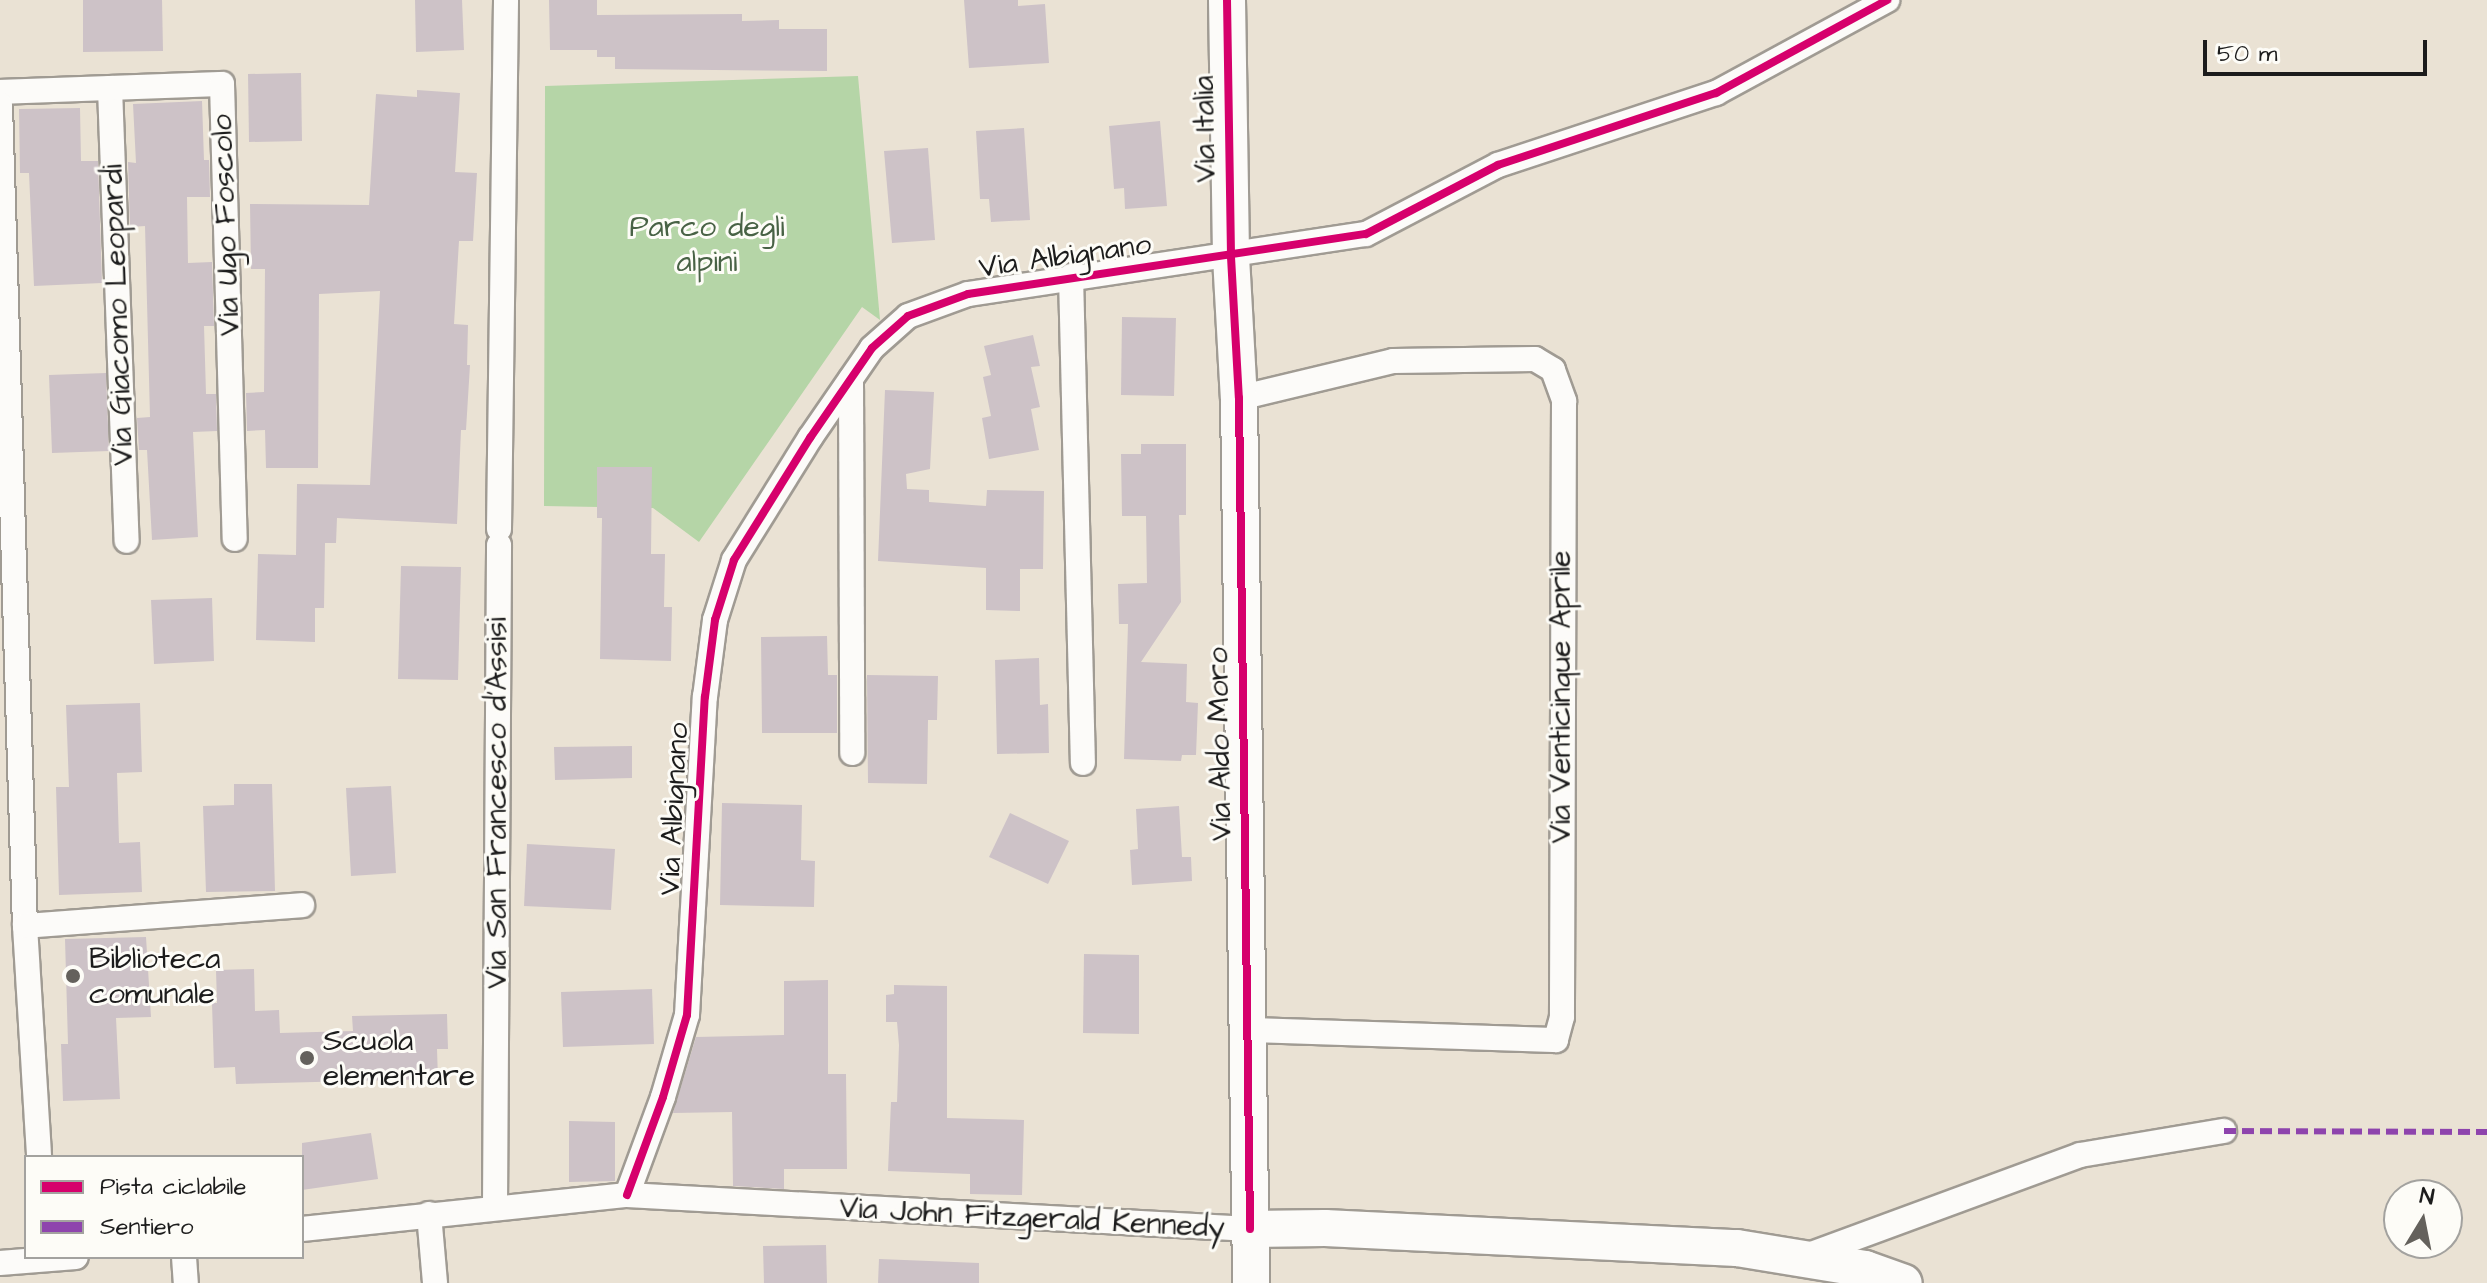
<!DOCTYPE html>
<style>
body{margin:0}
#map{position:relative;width:2487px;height:1283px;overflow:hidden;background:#eae2d4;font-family:"Architects Daughter",sans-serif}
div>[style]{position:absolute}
.green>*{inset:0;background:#b5d5a7}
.building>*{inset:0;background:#cdc2c7}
.roads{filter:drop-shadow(2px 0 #a09b93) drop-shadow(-2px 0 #a09b93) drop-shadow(0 2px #a09b93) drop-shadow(0 -2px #a09b93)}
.street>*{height:24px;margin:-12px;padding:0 12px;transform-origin:12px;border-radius:12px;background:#fcfbf9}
.secondary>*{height:36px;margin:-18px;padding:0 18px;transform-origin:18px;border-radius:18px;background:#fcfbf9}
.quiet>*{height:6px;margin-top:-3px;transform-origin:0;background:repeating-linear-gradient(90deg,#8e44ad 0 12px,transparent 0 18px)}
.cycleway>*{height:8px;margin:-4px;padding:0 4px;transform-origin:4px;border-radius:4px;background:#d6006c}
.dots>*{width:22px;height:22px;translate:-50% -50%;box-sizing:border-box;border:4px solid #fdfcf7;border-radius:50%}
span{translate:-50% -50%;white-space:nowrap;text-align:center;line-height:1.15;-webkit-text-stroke:6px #fdfcf7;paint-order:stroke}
.street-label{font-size:30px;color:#1c1c1c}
.park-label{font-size:30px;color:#486245}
.poi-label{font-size:30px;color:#1c1c1c}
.left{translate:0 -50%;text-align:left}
.legend{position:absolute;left:24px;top:1155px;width:280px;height:104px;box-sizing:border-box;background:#fdfcf7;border:2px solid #a3a29f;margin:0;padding:10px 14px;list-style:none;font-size:24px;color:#1c1c1c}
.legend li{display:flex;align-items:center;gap:16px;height:40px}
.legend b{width:40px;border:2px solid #a3a29f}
.north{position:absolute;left:2383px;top:1179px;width:80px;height:80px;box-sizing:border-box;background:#fdfcf7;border:2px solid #a3a29f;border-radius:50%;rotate:10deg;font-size:22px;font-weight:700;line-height:32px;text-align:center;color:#1c1c1c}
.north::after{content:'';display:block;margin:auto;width:28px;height:36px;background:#64615c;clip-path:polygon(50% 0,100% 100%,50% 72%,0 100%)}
.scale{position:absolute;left:2203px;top:40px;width:224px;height:36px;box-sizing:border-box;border:4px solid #1c1c1c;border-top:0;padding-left:10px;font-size:24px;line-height:28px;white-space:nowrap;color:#1c1c1c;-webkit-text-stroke:6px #fdfcf7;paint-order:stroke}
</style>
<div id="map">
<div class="green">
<div style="clip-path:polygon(858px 76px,880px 320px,862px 307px,699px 542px,653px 508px,544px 506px,545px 86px)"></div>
</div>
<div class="building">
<div style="clip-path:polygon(83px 0,162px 0,163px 51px,83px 52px)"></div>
<div style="clip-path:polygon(415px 0,462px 0,464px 50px,416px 52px)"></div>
<div style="clip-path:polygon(549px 0,597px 0,597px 15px,742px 14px,742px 21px,779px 20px,779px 29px,827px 29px,827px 71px,615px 69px,615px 57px,597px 57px,597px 50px,550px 50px)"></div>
<div style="clip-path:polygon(964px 0,1018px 0,1018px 6px,1045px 4px,1049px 63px,969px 68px)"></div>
<div style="clip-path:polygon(301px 73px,302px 141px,249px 142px,248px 74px)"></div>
<div style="clip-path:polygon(417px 90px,460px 93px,455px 172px,477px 173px,473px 241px,459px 241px,454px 324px,468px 325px,467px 365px,470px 365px,466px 430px,461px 430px,457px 524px,337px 518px,336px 543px,325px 543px,324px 608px,315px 608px,315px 642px,256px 640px,258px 554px,296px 555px,297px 484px,370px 485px,380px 291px,319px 294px,318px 468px,266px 468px,265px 430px,247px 431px,246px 393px,264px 392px,265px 269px,251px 269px,250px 204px,369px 205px,376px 94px,417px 97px)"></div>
<div style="clip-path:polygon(202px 101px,204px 160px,209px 160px,210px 197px,187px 197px,188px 263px,212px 262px,214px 326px,204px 326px,206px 394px,216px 394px,217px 431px,193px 432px,198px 537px,152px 540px,147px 450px,139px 450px,137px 418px,150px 417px,145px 226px,130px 227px,128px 162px,136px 163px,133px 104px)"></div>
<div style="clip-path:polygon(80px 108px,81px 161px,98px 161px,102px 283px,34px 286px,29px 173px,20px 173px,19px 109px)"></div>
<div style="clip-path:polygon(1160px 121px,1167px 206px,1125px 209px,1124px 188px,1114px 189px,1109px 126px)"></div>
<div style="clip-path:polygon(1024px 128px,1030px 220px,991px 222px,989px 199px,980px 199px,976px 131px)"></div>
<div style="clip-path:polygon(928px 148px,935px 240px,892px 243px,884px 151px)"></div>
<div style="clip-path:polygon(1122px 317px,1176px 318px,1174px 396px,1121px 395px)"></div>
<div style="clip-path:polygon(1033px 335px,1040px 366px,1031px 367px,1040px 407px,1031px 409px,1039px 450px,989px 459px,982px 418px,991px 416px,983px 377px,991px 375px,984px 346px)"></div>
<div style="clip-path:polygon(106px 373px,109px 451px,52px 453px,49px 375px)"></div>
<div style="clip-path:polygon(885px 390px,934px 392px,930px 469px,906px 474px,907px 489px,929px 490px,929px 502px,986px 506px,987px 490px,1044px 491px,1043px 569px,1020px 569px,1020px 611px,986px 610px,986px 568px,878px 561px)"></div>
<div style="clip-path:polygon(1141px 444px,1186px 444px,1186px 515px,1179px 515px,1181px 602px,1141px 662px,1187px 664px,1186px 702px,1198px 703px,1196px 755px,1182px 755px,1181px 761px,1124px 759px,1128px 624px,1119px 624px,1118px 584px,1147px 583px,1146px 516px,1122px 516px,1121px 454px,1141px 454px)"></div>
<div style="clip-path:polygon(597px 467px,652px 467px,651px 554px,665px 554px,664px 607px,672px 607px,671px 661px,600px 659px,602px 518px,597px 518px)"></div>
<div style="clip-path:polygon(401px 566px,461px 567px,458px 680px,398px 679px)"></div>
<div style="clip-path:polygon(212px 598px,214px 661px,154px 664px,151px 600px)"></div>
<div style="clip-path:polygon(827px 636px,828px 675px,837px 675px,837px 733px,762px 733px,761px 637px)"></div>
<div style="clip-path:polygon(1039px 658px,1040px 705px,1048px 704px,1049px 753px,997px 754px,995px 660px)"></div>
<div style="clip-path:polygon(867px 675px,938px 676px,937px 720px,928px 720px,927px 784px,868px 783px)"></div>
<div style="clip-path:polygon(140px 703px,142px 772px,117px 773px,119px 843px,140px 842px,142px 892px,59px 895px,56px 787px,69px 787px,66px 705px)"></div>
<div style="clip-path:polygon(632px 746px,632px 778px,555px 780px,554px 747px)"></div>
<div style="clip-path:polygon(234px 784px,272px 784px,275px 891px,206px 892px,203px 806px,234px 805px)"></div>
<div style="clip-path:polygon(391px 786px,396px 873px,351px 876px,346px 788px)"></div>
<div style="clip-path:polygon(722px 803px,802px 805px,801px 860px,815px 861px,814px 907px,720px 905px)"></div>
<div style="clip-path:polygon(1179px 806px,1182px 857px,1191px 857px,1192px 881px,1132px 885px,1130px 850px,1138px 849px,1136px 809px)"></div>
<div style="clip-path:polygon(1010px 813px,1069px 841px,1048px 884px,989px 857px)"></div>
<div style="clip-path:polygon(527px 844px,615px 849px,611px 910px,524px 906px)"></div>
<div style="clip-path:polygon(146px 937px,151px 1017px,116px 1018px,120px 1099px,63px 1101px,61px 1044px,68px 1044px,65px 939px)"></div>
<div style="clip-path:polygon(1084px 954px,1139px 955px,1139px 1034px,1083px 1033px)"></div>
<div style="clip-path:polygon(254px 969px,255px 1011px,279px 1010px,280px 1033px,353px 1031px,352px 1016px,447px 1014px,448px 1049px,437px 1049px,438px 1079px,236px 1084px,235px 1067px,214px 1068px,212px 1003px,217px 1003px,216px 970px)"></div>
<div style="clip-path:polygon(828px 980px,828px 1074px,846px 1074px,847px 1169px,784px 1169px,784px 1189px,733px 1186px,732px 1112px,673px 1113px,696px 1037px,784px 1035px,784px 981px)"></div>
<div style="clip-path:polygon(894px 985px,947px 986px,947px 1118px,1024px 1120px,1022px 1195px,970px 1194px,970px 1174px,888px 1171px,891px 1102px,897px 1102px,899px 1045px,897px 1022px,886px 1022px,886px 995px,894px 994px)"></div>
<div style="clip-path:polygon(652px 989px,654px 1044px,563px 1047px,561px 992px)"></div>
<div style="clip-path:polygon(569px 1121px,615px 1122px,615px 1181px,569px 1182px)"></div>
<div style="clip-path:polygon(371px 1133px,378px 1179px,302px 1190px,302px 1143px)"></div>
<div style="clip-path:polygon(826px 1245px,827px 1283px,764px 1283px,763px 1246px)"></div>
<div style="clip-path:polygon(879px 1259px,979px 1263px,979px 1283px,878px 1283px)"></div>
</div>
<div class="roads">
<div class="street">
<div style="left:110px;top:88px;width:453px;rotate:87.9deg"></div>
<div style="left:0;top:92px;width:222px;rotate:-2.1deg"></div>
<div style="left:222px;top:84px;width:455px;rotate:88.4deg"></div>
<div style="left:0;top:105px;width:821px;rotate:88.26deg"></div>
<div style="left:25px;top:926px;width:231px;rotate:86.5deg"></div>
<div style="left:1071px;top:276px;width:487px;rotate:88.6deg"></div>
<div style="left:851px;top:379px;width:374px;rotate:89.8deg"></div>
<div style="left:1239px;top:398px;width:158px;rotate:-13.5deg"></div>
<div style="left:1393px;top:361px;width:142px;rotate:-0.8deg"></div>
<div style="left:1535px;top:359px;width:21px;rotate:31deg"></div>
<div style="left:1553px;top:370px;width:33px;rotate:70deg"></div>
<div style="left:1564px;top:401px;width:616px;rotate:90.19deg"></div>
<div style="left:1562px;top:1017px;width:24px;rotate:105deg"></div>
<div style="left:1556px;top:1040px;width:307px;rotate:-178.1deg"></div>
<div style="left:499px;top:529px;width:529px;rotate:-89.24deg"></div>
<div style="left:25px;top:926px;width:278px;rotate:-4.3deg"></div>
<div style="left:627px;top:1195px;width:104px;rotate:-69.8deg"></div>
<div style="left:663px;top:1097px;width:85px;rotate:-73.7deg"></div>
<div style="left:687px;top:1015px;width:319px;rotate:-86.8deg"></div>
<div style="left:705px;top:697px;width:78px;rotate:-82.6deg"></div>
<div style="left:715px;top:620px;width:63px;rotate:-72.4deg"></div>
<div style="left:734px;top:560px;width:144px;rotate:-58.1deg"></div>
<div style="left:810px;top:438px;width:109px;rotate:-55.4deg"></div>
<div style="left:872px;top:348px;width:48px;rotate:-41.6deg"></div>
<div style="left:908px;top:316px;width:64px;rotate:-20.1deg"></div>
<div style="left:968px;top:294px;width:402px;rotate:-8.6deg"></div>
<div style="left:1366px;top:234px;width:149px;rotate:-27.6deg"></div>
<div style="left:1498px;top:165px;width:230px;rotate:-18.3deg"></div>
<div style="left:1716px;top:93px;width:195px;rotate:-28.5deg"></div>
<div style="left:495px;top:1206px;width:661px;rotate:-89.65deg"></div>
<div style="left:429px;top:1214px;width:69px;rotate:85deg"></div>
<div style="left:302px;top:1229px;width:327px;rotate:-6deg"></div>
<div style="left:627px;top:1195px;width:624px;rotate:3.12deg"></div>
<div style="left:184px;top:1257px;width:26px;rotate:86deg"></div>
<div style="left:1803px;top:1257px;width:295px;rotate:-20.2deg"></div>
<div style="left:2080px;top:1155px;width:146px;rotate:-9.5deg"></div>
<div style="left:0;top:1263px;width:76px;rotate:-4.5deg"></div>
</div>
<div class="secondary">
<div style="left:1227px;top:0;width:257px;rotate:89.1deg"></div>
<div style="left:1231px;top:257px;width:141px;rotate:86.8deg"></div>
<div style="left:1239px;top:398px;width:885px;rotate:89.22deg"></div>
<div style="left:1250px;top:1229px;width:75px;rotate:-0.8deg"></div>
<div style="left:1325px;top:1228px;width:412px;rotate:2.8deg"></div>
<div style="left:1737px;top:1248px;width:130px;rotate:9.3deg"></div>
<div style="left:1865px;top:1269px;width:41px;rotate:19.7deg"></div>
</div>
</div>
<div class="quiet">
<div style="left:2224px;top:1131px;width:263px;rotate:0.2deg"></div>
</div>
<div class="cycleway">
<div style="left:1227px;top:0;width:257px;rotate:89.1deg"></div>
<div style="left:1231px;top:257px;width:141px;rotate:86.8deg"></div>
<div style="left:1239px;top:398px;width:831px;rotate:89.24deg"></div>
<div style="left:627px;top:1195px;width:104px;rotate:-69.8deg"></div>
<div style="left:663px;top:1097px;width:85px;rotate:-73.7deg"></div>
<div style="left:687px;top:1015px;width:319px;rotate:-86.8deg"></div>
<div style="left:705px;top:697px;width:78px;rotate:-82.6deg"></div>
<div style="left:715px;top:620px;width:63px;rotate:-72.4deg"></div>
<div style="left:734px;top:560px;width:144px;rotate:-58.1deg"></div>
<div style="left:810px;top:438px;width:109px;rotate:-55.4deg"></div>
<div style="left:872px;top:348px;width:48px;rotate:-41.6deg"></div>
<div style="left:908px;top:316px;width:64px;rotate:-20.1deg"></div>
<div style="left:968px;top:294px;width:402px;rotate:-8.6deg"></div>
<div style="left:1366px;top:234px;width:149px;rotate:-27.6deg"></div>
<div style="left:1498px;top:165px;width:230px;rotate:-18.3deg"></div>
<div style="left:1716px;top:93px;width:195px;rotate:-28.5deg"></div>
</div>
<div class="dots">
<div style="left:73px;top:976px;background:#64615c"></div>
<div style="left:307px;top:1058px;background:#64615c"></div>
</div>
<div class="street-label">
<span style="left:1205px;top:129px;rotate:-91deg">Via Italia</span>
<span style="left:226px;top:225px;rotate:-92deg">Via Ugo Foscolo</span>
<span style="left:1065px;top:256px;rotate:-8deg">Via Albignano</span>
<span style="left:118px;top:315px;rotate:-92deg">Via Giacomo Leopardi</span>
<span style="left:1561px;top:697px;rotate:-90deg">Via Venticinque Aprile</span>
<span style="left:1220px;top:744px;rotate:-91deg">Via Aldo Moro</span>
<span style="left:497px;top:803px;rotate:-90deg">Via San Francesco d'Assisi</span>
<span style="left:674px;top:809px;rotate:-87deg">Via Albignano</span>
<span style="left:1032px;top:1218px;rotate:3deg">Via John Fitzgerald Kennedy</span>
</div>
<div class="park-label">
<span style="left:707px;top:244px">Parco degli<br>alpini</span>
</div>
<div class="poi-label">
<span class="left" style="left:89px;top:976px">Biblioteca<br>comunale</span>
<span class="left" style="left:323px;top:1058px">Scuola<br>elementare</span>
</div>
<ul class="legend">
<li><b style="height:10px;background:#d6006c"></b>Pista ciclabile</li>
<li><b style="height:10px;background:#8e44ad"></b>Sentiero</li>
</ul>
<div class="north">N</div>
<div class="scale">50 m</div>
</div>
